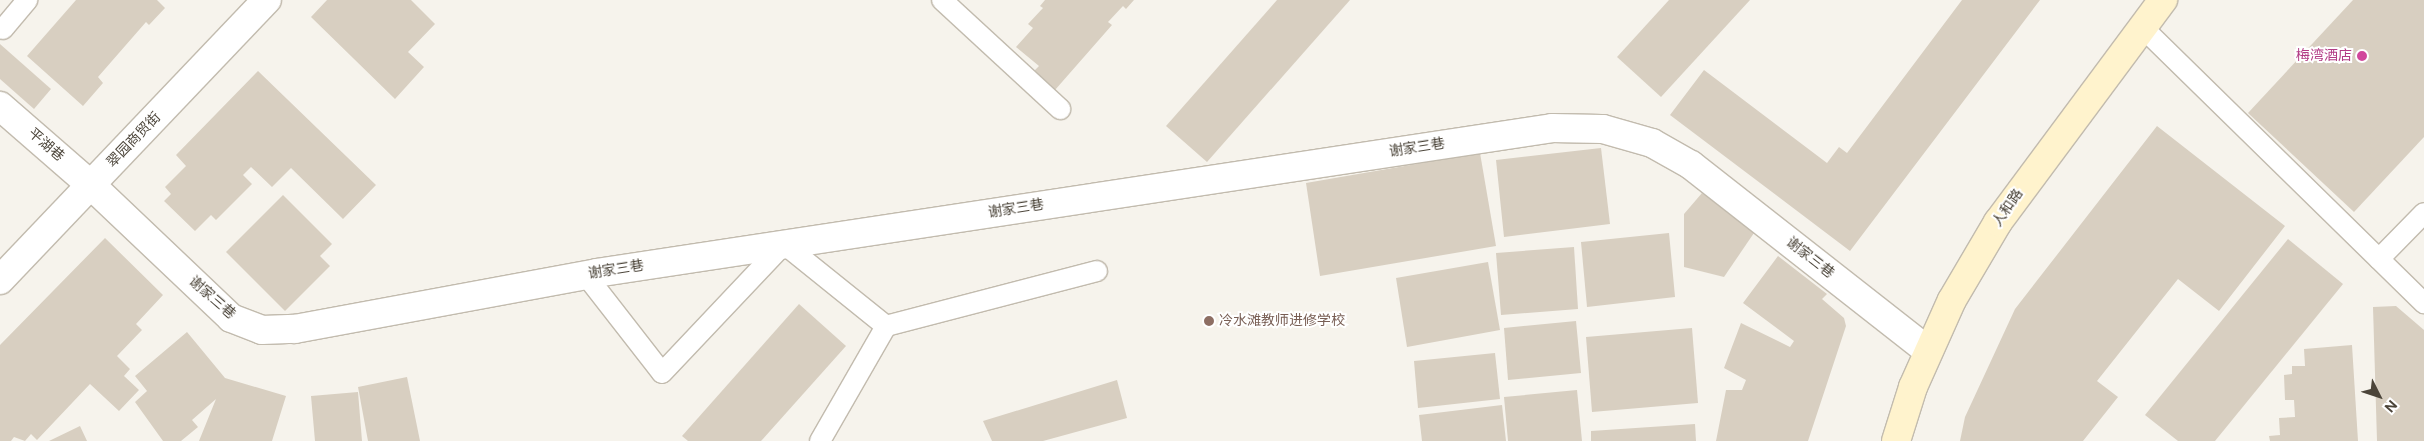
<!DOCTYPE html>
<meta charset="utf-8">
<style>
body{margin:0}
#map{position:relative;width:2424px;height:441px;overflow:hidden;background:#f6f3ec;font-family:Figtree,"Noto Sans SC",sans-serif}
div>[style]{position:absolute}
.building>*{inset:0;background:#d8cfc1}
.roads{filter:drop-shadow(1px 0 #c2bbae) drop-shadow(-1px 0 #c2bbae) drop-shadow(0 1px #c2bbae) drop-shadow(0 -1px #c2bbae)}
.service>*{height:20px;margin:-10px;padding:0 10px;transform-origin:10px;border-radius:10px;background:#fff}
.minor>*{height:28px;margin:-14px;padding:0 14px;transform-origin:14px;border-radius:14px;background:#fff}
.secondary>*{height:28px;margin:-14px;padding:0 14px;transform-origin:14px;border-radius:14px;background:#fff3cd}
.dots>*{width:14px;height:14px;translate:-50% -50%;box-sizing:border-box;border:2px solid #fff;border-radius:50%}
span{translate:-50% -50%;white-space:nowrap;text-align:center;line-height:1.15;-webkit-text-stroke:4px #fff;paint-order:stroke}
.hotel-label{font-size:14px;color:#b23c85}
.right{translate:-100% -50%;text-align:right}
.street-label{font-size:14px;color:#4b4439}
.education-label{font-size:14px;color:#785e54}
.left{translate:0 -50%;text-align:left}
.north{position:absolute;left:2354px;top:371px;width:50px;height:50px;-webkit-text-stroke:4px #fff;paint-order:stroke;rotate:131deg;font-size:14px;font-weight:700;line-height:20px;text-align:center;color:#4b4439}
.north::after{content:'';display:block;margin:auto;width:18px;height:22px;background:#4b4439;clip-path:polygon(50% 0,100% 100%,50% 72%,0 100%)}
</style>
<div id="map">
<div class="building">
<div style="clip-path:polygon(76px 0,157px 0,165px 8px,149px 25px,146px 22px,98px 77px,103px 83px,83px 106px,27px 56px)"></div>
<div style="clip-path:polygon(327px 0,411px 0,435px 24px,408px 52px,424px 67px,395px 99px,311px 17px)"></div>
<div style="clip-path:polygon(1045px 0,1134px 0,1126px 9px,1123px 6px,1108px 22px,1112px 25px,1055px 90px,1034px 71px,1039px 66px,1016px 47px,1033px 28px,1028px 24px,1043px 8px,1040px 6px)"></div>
<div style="clip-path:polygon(1277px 0,1350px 0,1207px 162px,1166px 126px)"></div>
<div style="clip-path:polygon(1669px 0,1750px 0,1661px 97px,1617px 57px)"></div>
<div style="clip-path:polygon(1962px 0,2040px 0,1850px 251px,1670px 115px,1704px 70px,1827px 163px,1839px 147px,1847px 153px)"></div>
<div style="clip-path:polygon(2353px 0,2424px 0,2424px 137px,2354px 212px,2248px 113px)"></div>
<div style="clip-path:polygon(0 44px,51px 89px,34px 109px,0 79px)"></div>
<div style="clip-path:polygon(258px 71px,376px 185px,343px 219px,291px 168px,272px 187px,251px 167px,243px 175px,252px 184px,216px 220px,211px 215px,195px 231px,164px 201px,171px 194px,165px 187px,186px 166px,176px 155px)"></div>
<div style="clip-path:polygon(2157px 126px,2285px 226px,2219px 311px,2178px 279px,2097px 381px,2118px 397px,2083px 441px,1960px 441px,1965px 417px,2015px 309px)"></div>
<div style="clip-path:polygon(1601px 148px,1610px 224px,1504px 237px,1496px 160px)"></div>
<div style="clip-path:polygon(1480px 153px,1496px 246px,1320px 276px,1306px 183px)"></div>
<div style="clip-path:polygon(1702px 193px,1756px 230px,1724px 277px,1684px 267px,1684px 214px)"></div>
<div style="clip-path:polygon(283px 195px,332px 244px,320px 256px,330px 266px,285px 311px,226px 252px)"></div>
<div style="clip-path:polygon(1669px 233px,1675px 297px,1587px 307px,1581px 242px)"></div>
<div style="clip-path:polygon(105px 238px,163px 295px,136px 324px,142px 330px,117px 356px,130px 369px,124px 376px,139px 390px,119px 411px,90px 384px,37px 440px,31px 434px,25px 441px,14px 437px,11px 441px,0 441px,0 345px)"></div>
<div style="clip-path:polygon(2288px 239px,2343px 284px,2215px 441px,2178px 441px,2145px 415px)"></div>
<div style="clip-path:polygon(1574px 247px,1578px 309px,1501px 315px,1496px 253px)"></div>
<div style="clip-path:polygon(1778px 256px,1827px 294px,1822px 299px,1844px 318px,1846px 326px,1808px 441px,1716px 441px,1726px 390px,1742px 390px,1746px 380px,1724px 368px,1741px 323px,1790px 347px,1794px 341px,1743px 303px)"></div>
<div style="clip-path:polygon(1488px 262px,1500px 330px,1407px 347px,1396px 278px)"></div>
<div style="clip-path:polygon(799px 304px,846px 346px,761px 441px,688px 441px,682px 436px)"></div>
<div style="clip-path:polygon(2396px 306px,2424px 330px,2424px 441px,2377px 441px,2373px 307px)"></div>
<div style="clip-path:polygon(1576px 321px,1581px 373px,1508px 380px,1504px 328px)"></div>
<div style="clip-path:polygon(1692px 328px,1698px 403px,1592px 412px,1586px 337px)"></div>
<div style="clip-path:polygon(187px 332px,225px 378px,286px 396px,272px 441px,199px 441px,216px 399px,192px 420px,198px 427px,181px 441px,163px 441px,135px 402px,147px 391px,135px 376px)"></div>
<div style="clip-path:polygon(2352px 345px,2358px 441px,2270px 441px,2269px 436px,2280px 435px,2279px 418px,2295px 417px,2294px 400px,2285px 400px,2284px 375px,2292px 374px,2292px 366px,2305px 366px,2304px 349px)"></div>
<div style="clip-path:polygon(1495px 353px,1500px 399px,1418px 408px,1414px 361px)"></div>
<div style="clip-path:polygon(407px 377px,420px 441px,368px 441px,358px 387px)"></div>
<div style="clip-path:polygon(1117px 380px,1127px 418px,1043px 441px,992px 441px,983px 421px)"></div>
<div style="clip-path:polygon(1577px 390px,1582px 441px,1508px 441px,1504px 397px)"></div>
<div style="clip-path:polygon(358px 392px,362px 441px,315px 441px,311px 396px)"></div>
<div style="clip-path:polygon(1502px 405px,1506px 441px,1422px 441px,1419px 415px)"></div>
<div style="clip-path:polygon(1695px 424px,1696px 441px,1591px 441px,1591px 431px)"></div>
<div style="clip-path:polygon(80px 426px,87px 441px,49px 441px)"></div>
</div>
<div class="roads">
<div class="service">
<div style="left:942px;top:0;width:161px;rotate:42.7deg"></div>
<div style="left:2142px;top:27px;width:395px;rotate:44.4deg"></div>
<div style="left:3px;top:29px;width:38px;rotate:-50deg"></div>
<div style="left:2379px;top:259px;width:64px;rotate:-45.6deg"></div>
<div style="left:585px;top:274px;width:125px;rotate:52.1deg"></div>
<div style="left:662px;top:373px;width:178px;rotate:-46.6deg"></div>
<div style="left:784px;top:244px;width:131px;rotate:38.8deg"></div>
<div style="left:886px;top:326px;width:218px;rotate:-14.6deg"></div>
<div style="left:820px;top:441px;width:133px;rotate:-60.1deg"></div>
</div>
<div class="minor">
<div style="left:0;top:106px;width:121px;rotate:41deg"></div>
<div style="left:91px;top:185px;width:193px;rotate:43.5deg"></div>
<div style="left:231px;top:318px;width:33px;rotate:21deg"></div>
<div style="left:262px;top:330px;width:33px;rotate:-2deg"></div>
<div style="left:295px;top:329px;width:306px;rotate:-10.5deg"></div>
<div style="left:596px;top:273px;width:967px;rotate:-8.62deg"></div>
<div style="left:1552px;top:128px;width:51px;rotate:1.1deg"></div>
<div style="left:1603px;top:129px;width:51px;rotate:15.9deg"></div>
<div style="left:1652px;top:143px;width:45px;rotate:29.4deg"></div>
<div style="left:1691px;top:165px;width:301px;rotate:38.1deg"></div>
<div style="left:0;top:280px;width:387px;rotate:-46.4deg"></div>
</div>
<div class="secondary">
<div style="left:1896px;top:441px;width:57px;rotate:-72.5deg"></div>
<div style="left:1913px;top:387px;width:95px;rotate:-65.9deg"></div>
<div style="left:1952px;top:300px;width:91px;rotate:-59.5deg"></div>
<div style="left:1998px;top:222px;width:277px;rotate:-53.4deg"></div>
</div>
</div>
<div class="dots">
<div style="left:2362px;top:56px;background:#d1479c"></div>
<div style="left:1209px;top:321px;background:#8d6e63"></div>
</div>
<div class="hotel-label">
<span class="right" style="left:2352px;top:56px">梅湾酒店</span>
</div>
<div class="street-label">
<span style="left:134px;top:140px;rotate:-46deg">翠园商贸街</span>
<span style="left:46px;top:145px;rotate:41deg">平湖巷</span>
<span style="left:1417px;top:148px;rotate:-9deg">谢家三巷</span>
<span style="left:2008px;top:208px;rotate:-56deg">人和路</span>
<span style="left:1016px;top:209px;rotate:-9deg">谢家三巷</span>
<span style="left:1810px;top:258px;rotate:38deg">谢家三巷</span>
<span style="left:616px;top:270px;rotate:-9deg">谢家三巷</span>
<span style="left:212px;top:298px;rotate:41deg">谢家三巷</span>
</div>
<div class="education-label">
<span class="left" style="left:1219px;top:321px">冷水滩教师进修学校</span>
</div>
<div class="north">N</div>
</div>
